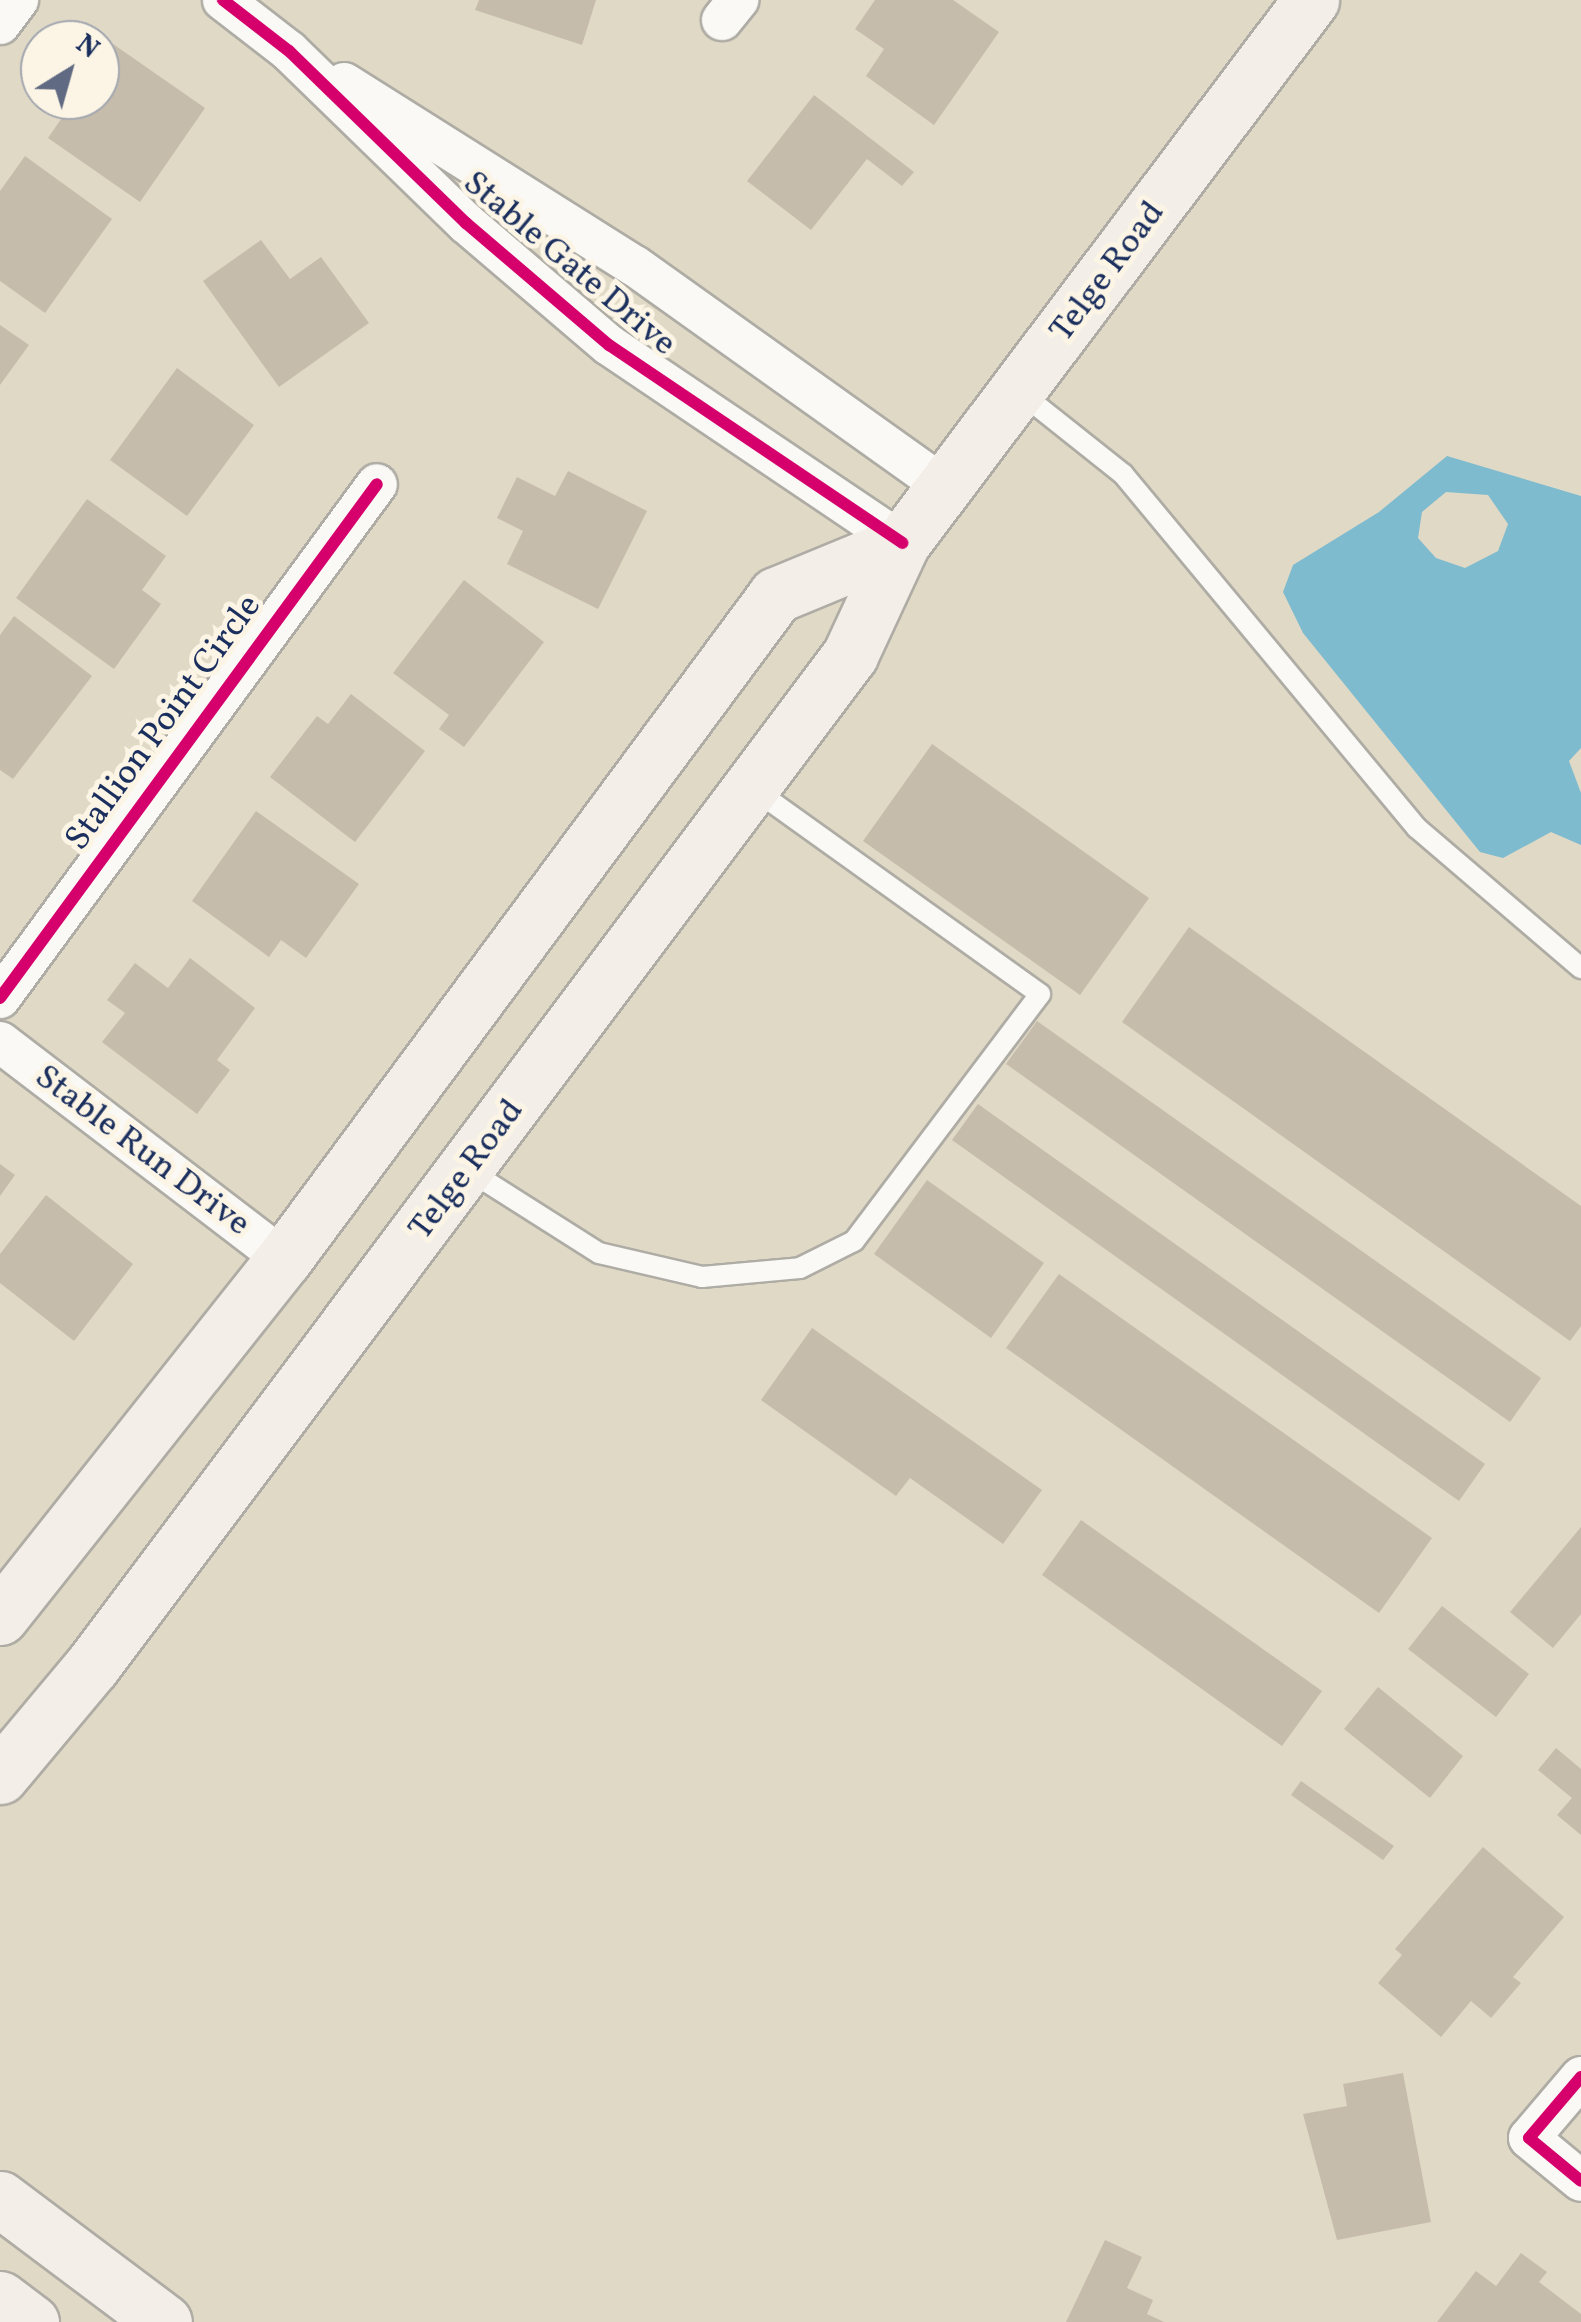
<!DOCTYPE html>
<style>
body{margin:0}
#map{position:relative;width:1581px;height:2322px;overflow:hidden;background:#e0d9c6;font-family:Vollkorn,serif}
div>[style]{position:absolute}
.water>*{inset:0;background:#7ebbce}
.building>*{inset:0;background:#c6bcac}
.roads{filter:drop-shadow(2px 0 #aeaca4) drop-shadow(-2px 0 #aeaca4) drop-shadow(0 2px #aeaca4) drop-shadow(0 -2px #aeaca4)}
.lane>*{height:20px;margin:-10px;padding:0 10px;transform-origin:10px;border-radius:10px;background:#faf9f6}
.street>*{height:40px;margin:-20px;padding:0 20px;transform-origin:20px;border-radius:20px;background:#faf9f6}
.secondary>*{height:55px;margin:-27.5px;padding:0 27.5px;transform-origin:27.5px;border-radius:27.5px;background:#f3efe8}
.cycleway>*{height:12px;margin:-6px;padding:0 6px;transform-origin:6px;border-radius:6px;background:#d6006c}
span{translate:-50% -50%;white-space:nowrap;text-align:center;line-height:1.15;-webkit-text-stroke:10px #fcf5e5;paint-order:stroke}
.street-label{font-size:35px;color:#1b2f5e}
.north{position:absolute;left:20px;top:20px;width:100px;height:100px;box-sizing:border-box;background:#fcf5e5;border:2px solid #a2a6af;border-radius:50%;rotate:37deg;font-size:28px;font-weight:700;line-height:40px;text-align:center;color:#1b2f5e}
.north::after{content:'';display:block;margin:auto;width:35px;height:45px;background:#606a82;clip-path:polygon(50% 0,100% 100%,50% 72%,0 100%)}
</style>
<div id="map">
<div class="water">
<div style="clip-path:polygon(evenodd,1447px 456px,1581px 496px,1581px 748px,1569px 761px,1581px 793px,1581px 845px,1551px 832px,1503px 858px,1480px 852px,1303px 633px,1283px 592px,1293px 565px,1379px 512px,1447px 456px,1446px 492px,1488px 495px,1508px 524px,1498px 551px,1465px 568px,1436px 558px,1418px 538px,1422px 512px,1446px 492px)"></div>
</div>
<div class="building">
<div style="clip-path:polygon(479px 0,596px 0,582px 45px,475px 10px)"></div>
<div style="clip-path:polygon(875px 0,953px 0,999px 32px,934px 125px,866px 76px,884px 49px,855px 29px)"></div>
<div style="clip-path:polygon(113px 44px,205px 108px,140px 202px,48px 138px,74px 100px,100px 100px,100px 63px)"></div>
<div style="clip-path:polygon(814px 95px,914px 172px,902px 186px,867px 159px,811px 230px,747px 181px)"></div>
<div style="clip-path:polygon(25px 156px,112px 219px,45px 313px,0 281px,0 191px)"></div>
<div style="clip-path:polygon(261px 240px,290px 279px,321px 257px,369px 323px,279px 387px,203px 281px)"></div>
<div style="clip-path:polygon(0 325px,29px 345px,0 385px)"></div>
<div style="clip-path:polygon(177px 368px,254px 425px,187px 516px,110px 460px)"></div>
<div style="clip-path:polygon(568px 471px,647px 511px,598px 609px,507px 564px,523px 531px,497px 518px,517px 477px,555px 496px)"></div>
<div style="clip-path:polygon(87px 499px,166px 556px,142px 590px,161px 604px,114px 669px,16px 598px)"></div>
<div style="clip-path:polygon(464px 580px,544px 642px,464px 747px,439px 729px,449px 715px,393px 673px)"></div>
<div style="clip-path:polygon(14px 616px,92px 676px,13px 779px,0 770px,0 635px)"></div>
<div style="clip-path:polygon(351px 694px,425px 751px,355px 842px,270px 777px,317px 716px,328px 724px)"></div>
<div style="clip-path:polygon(932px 744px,1149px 898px,1080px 995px,863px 841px)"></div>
<div style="clip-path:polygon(256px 811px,359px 884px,306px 958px,281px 940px,269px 957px,192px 901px)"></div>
<div style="clip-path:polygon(1189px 927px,1581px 1206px,1581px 1326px,1570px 1341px,1122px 1022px)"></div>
<div style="clip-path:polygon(190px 958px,255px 1008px,217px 1060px,230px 1070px,197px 1114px,102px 1042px,125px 1013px,107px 1000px,135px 963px,168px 988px)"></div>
<div style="clip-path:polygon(1037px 1021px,1541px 1378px,1510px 1422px,1006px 1064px)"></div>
<div style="clip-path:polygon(978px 1104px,1485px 1464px,1459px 1501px,952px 1140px)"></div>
<div style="clip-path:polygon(0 1164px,15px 1175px,0 1196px)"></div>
<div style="clip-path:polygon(927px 1180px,1044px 1263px,991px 1338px,874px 1254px)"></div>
<div style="clip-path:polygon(46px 1195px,133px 1264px,74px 1341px,0 1283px,0 1254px)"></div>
<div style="clip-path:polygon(1059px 1274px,1432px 1538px,1379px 1613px,1006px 1348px)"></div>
<div style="clip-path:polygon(812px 1328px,1042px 1490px,1003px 1544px,910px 1478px,896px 1496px,761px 1400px)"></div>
<div style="clip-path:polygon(1081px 1520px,1322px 1691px,1282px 1746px,1042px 1575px)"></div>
<div style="clip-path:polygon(1581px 1527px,1581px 1614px,1553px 1648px,1510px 1612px)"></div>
<div style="clip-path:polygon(1442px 1606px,1529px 1674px,1496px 1717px,1408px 1649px)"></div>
<div style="clip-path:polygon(1378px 1687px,1463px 1756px,1430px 1798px,1344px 1729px)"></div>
<div style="clip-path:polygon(1556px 1748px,1581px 1769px,1581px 1835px,1557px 1815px,1572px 1798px,1538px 1770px)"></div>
<div style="clip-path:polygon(1301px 1781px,1394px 1846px,1383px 1860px,1291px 1795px)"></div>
<div style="clip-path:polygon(1483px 1847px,1564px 1917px,1513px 1977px,1521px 1983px,1491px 2018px,1471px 2001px,1441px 2037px,1378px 1983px,1402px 1955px,1395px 1949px)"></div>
<div style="clip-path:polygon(1403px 2073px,1431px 2222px,1337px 2240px,1303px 2114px,1347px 2106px,1343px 2084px)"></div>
<div style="clip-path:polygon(1105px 2240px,1142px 2257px,1127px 2288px,1153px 2300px,1147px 2314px,1164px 2322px,1066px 2322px)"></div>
<div style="clip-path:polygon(1521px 2253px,1547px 2272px,1539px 2282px,1581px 2314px,1581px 2322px,1437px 2322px,1476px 2271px,1496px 2286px)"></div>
</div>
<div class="roads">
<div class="lane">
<div style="left:1021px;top:393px;width:130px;rotate:38.5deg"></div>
<div style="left:1123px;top:474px;width:460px;rotate:50.3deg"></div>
<div style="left:1417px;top:828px;width:216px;rotate:40.5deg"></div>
<div style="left:468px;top:1170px;width:155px;rotate:32.4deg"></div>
<div style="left:599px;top:1253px;width:106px;rotate:13.1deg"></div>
<div style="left:702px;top:1277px;width:98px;rotate:-5.2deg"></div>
<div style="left:800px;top:1268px;width:60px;rotate:-26.6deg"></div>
<div style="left:854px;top:1241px;width:309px;rotate:-53deg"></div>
<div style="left:1040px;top:994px;width:354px;rotate:-144.4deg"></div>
</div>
<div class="street">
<div style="left:223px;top:0;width:83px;rotate:37.7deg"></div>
<div style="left:289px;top:51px;width:247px;rotate:44.2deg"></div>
<div style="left:466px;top:223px;width:188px;rotate:40.5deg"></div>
<div style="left:609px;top:345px;width:354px;rotate:34deg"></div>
<div style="left:722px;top:20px;width:26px;rotate:-51deg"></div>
<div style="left:0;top:24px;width:30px;rotate:-53deg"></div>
<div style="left:344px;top:83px;width:344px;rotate:32.2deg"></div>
<div style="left:635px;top:266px;width:384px;rotate:35.5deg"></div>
<div style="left:0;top:998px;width:637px;rotate:-53.74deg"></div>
<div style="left:0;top:1042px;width:357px;rotate:37.4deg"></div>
<div style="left:1581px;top:2077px;width:80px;rotate:130.4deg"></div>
<div style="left:1529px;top:2138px;width:67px;rotate:39.6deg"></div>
</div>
<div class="secondary">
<div style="left:0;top:1617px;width:457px;rotate:-51.6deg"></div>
<div style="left:284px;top:1259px;width:826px;rotate:-53.46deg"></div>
<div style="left:776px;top:595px;width:136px;rotate:-22.4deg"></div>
<div style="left:0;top:1776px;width:143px;rotate:-50.1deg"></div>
<div style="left:92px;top:1666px;width:1264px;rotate:-53.14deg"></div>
<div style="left:850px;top:655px;width:123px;rotate:-65.1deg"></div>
<div style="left:902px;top:543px;width:680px;rotate:-53.01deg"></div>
<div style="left:0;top:2199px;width:205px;rotate:36.9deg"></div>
<div style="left:0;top:2299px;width:39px;rotate:37deg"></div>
</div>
</div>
<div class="cycleway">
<div style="left:223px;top:0;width:83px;rotate:37.7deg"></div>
<div style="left:289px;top:51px;width:247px;rotate:44.2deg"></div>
<div style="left:466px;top:223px;width:188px;rotate:40.5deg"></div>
<div style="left:609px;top:345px;width:354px;rotate:34deg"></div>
<div style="left:0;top:998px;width:637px;rotate:-53.74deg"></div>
<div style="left:1581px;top:2077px;width:80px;rotate:130.4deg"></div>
<div style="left:1529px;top:2138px;width:67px;rotate:39.6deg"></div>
</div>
<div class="street-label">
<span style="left:569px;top:264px;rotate:40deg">Stable Gate Drive</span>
<span style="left:1108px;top:272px;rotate:-53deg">Telge Road</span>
<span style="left:164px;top:723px;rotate:-54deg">Stallion Point Circle</span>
<span style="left:142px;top:1151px;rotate:37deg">Stable Run Drive</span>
<span style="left:467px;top:1170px;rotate:-53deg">Telge Road</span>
</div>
<div class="north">N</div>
</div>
